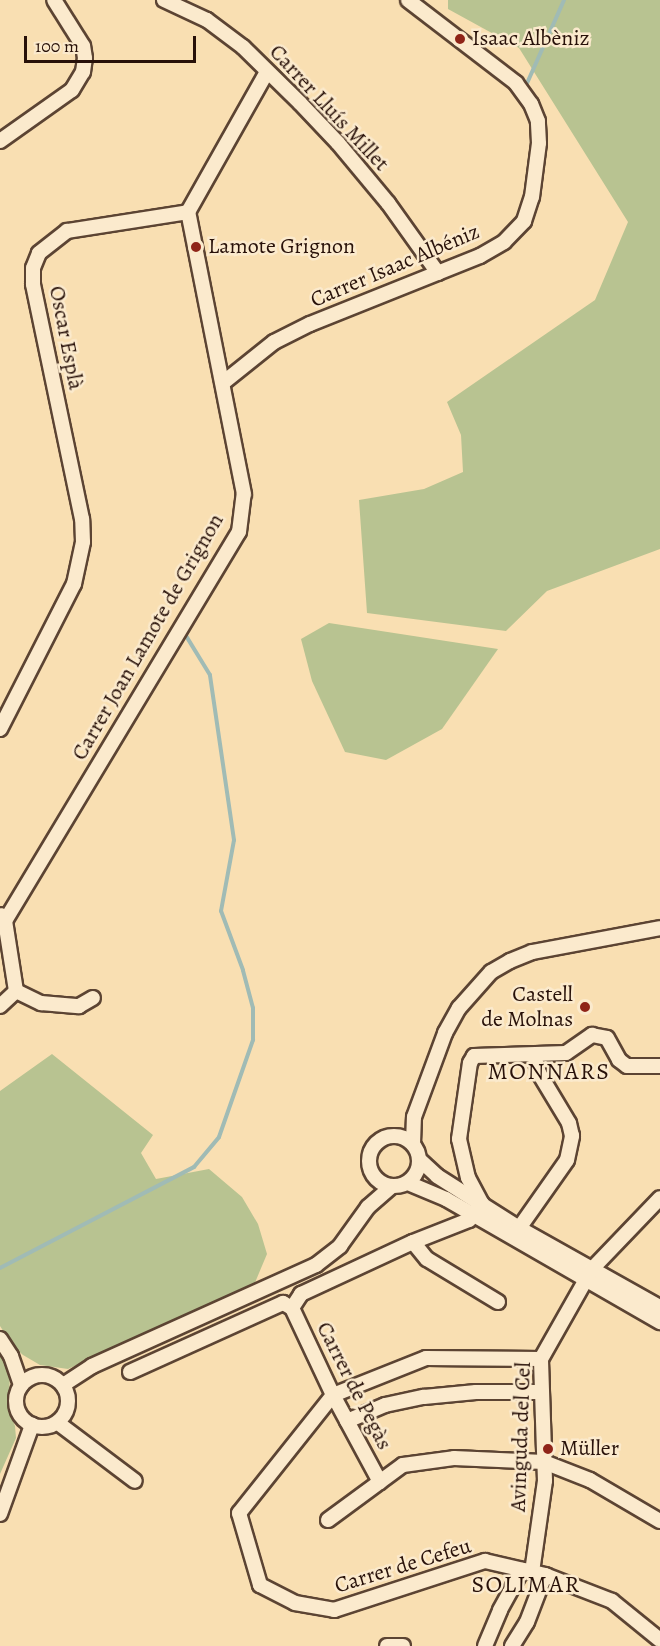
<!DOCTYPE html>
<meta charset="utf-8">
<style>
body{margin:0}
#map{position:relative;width:660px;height:1646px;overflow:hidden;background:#f9dfb2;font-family:Alegreya,serif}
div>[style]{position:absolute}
.green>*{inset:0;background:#b8c391}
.stream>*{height:4px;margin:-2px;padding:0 2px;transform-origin:2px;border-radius:2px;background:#a0bbb5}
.roads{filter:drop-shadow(2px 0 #5c4433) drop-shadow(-2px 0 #5c4433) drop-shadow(0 2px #5c4433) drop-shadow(0 -2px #5c4433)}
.minor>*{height:14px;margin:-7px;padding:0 7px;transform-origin:7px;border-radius:7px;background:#fbeacd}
.minor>.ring{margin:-7px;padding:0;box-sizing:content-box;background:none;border:14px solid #fbeacd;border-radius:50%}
.dots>*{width:16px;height:16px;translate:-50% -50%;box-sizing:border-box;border:3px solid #fbeacd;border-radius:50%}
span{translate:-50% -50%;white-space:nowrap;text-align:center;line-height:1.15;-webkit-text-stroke:5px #fbeacd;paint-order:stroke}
.poi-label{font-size:22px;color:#281109}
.left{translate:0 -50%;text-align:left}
.right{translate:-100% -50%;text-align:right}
.street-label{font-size:22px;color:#281109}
.neighbourhood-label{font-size:24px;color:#281109;letter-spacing:1.5px}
.scale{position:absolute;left:24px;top:36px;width:172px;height:27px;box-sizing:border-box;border:3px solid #281109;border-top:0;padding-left:8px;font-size:18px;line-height:21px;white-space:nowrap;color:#281109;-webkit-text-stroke:4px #fbeacd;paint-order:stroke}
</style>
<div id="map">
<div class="green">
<div style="clip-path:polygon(448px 0,660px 0,660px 549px,547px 591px,506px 631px,367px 613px,359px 500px,424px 489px,463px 472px,461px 435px,447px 402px,595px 300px,628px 222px,519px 48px,448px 9px)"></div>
<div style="clip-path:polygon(329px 623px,498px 649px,442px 729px,386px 760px,345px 752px,312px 681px,301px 639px)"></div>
<div style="clip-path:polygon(52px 1054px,153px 1135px,141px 1153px,156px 1179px,209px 1169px,242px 1197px,258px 1224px,267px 1254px,251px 1292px,130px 1340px,68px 1369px,40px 1365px,23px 1355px,13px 1346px,0 1326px,0 1091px)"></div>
<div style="clip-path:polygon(0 1354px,10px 1377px,8px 1408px,15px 1426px,16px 1438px,0 1474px)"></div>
</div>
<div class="stream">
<div style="left:524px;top:90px;width:98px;rotate:-66deg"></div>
<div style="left:0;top:1268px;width:219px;rotate:-27.5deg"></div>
<div style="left:194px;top:1167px;width:39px;rotate:-50deg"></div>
<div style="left:219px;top:1137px;width:103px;rotate:-70.7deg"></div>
<div style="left:253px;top:1040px;width:32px;rotate:-90deg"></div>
<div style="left:253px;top:1008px;width:39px;rotate:-105deg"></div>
<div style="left:243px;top:970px;width:63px;rotate:-110.4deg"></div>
<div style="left:221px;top:911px;width:72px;rotate:-79.6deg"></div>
<div style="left:234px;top:840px;width:167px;rotate:-98.3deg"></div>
<div style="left:210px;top:675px;width:52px;rotate:-121.5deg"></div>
</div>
<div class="roads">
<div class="minor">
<div style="left:164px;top:0;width:47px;rotate:24.9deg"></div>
<div style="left:207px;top:20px;width:45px;rotate:36.9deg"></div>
<div style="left:243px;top:47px;width:80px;rotate:44.5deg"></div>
<div style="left:300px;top:103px;width:55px;rotate:46.5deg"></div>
<div style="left:338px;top:143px;width:78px;rotate:50.2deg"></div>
<div style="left:388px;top:203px;width:86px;rotate:54.5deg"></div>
<div style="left:0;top:141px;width:88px;rotate:-35.3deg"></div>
<div style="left:72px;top:90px;width:21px;rotate:-59deg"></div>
<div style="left:83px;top:72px;width:14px;rotate:-82deg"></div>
<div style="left:85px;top:58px;width:12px;rotate:-99deg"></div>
<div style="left:83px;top:46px;width:54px;rotate:-122.2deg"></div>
<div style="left:188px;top:212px;width:161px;rotate:-60.6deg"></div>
<div style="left:224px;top:382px;width:64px;rotate:-38.7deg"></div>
<div style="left:274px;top:342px;width:40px;rotate:-26.6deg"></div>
<div style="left:310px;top:324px;width:183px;rotate:-21.8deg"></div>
<div style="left:480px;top:256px;width:28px;rotate:-30deg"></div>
<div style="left:504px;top:242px;width:29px;rotate:-46deg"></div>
<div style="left:524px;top:221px;width:25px;rotate:-72deg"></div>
<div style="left:532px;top:197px;width:54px;rotate:-82.6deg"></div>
<div style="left:539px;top:143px;width:22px;rotate:-93deg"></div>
<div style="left:538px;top:121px;width:18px;rotate:-112deg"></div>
<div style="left:531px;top:104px;width:26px;rotate:-126deg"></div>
<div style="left:516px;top:83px;width:136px;rotate:-142.5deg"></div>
<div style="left:0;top:729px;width:163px;rotate:-63deg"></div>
<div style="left:74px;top:584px;width:43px;rotate:-77.9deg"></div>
<div style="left:83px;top:542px;width:23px;rotate:-92deg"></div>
<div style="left:82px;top:519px;width:240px;rotate:-101.8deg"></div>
<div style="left:33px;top:284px;width:16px;rotate:-90deg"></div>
<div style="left:33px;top:268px;width:16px;rotate:-68deg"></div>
<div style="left:39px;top:253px;width:36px;rotate:-38deg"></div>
<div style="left:67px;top:231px;width:122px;rotate:-8.9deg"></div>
<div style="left:5px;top:921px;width:454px;rotate:-59deg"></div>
<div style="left:239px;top:532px;width:38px;rotate:-83deg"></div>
<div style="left:244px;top:494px;width:288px;rotate:-101.2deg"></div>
<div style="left:16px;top:991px;width:28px;rotate:26deg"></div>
<div style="left:41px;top:1003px;width:38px;rotate:5deg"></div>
<div style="left:79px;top:1006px;width:16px;rotate:-30deg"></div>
<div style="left:0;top:1006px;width:22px;rotate:-43deg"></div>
<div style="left:16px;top:991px;width:71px;rotate:-98.9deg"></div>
<div style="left:5px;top:921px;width:7px;rotate:-124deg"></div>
<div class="ring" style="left:369px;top:1136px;width:36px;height:36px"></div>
<div style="left:413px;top:1144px;width:27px;rotate:-88deg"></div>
<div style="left:414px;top:1117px;width:90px;rotate:-69.7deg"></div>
<div style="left:445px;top:1033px;width:29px;rotate:-61deg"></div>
<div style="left:459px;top:1008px;width:48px;rotate:-48.4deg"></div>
<div style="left:491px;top:972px;width:22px;rotate:-30deg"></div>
<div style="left:510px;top:961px;width:24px;rotate:-22deg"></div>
<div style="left:532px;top:952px;width:130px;rotate:-10.6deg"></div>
<div style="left:420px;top:1160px;width:23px;rotate:43deg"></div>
<div style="left:437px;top:1176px;width:97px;rotate:32.4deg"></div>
<div style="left:519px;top:1228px;width:162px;rotate:29.3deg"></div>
<div style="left:408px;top:1183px;width:41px;rotate:22.8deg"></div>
<div style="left:446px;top:1199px;width:247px;rotate:29.9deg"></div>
<div style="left:515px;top:1234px;width:90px;rotate:-54.9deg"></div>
<div style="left:567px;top:1160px;width:25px;rotate:-78deg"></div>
<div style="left:572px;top:1136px;width:13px;rotate:-103deg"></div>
<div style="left:569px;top:1123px;width:58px;rotate:-121deg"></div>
<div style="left:539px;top:1073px;width:18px;rotate:-106deg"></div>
<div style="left:413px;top:1242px;width:22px;rotate:51deg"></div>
<div style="left:427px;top:1259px;width:83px;rotate:31.2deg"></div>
<div style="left:292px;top:1308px;width:17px;rotate:-57deg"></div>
<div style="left:301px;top:1294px;width:123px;rotate:-24.9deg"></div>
<div style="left:413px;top:1242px;width:60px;rotate:-21.4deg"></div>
<div style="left:469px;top:1220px;width:21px;rotate:-51deg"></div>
<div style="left:482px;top:1204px;width:30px;rotate:-118deg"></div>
<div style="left:468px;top:1178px;width:40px;rotate:-103deg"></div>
<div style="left:459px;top:1139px;width:77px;rotate:-81.8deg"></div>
<div style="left:470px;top:1063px;width:8px;rotate:-60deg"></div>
<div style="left:474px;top:1056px;width:92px;rotate:-1.9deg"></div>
<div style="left:566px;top:1053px;width:32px;rotate:-35deg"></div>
<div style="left:592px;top:1035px;width:15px;rotate:11deg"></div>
<div style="left:607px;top:1038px;width:25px;rotate:61deg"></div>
<div style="left:619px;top:1060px;width:10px;rotate:37deg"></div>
<div style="left:627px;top:1066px;width:33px"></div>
<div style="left:292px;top:1308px;width:96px;rotate:64.8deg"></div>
<div style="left:333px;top:1395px;width:99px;rotate:61.6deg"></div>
<div style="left:0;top:1339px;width:20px;rotate:57deg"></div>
<div style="left:11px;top:1356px;width:31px;rotate:71deg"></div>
<div style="left:541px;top:1359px;width:115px;rotate:-179.5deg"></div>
<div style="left:426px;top:1358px;width:100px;rotate:158.3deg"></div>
<div style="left:333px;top:1395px;width:151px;rotate:128.5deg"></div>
<div style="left:239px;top:1513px;width:75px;rotate:73.7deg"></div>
<div style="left:260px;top:1585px;width:39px;rotate:27deg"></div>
<div style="left:295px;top:1603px;width:40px;rotate:10deg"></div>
<div style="left:334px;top:1610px;width:159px;rotate:-18deg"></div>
<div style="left:485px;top:1561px;width:62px;rotate:13.1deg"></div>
<div style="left:545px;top:1575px;width:72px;rotate:21.2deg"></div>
<div style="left:612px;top:1601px;width:62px;rotate:39.1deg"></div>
<div style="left:130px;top:1372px;width:168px;rotate:-24.3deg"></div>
<div style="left:283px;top:1303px;width:10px;rotate:29deg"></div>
<div class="ring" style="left:16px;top:1375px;width:38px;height:38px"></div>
<div style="left:63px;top:1385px;width:35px;rotate:-33deg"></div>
<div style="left:92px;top:1366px;width:246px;rotate:-24.3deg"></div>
<div style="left:316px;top:1265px;width:31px;rotate:-38deg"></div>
<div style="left:340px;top:1246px;width:48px;rotate:-54.3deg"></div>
<div style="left:368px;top:1207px;width:30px;rotate:-41deg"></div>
<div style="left:347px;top:1421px;width:41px;rotate:-22.8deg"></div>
<div style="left:385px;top:1405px;width:40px;rotate:-12deg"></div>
<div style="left:424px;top:1397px;width:52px;rotate:-5.5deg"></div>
<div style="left:476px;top:1392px;width:66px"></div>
<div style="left:58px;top:1423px;width:96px;rotate:37deg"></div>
<div style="left:0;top:1514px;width:95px;rotate:-70.2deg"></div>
<div style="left:328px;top:1520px;width:93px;rotate:-36.3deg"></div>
<div style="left:403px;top:1465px;width:51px;rotate:-7.8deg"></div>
<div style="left:454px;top:1458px;width:90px;rotate:2.5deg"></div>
<div style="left:544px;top:1462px;width:49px;rotate:21.4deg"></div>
<div style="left:590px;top:1480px;width:81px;rotate:30.4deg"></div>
<div style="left:532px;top:1572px;width:92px;rotate:-81.9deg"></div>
<div style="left:545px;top:1481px;width:122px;rotate:-91.9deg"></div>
<div style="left:541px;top:1359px;width:103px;rotate:-60.5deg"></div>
<div style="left:592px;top:1269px;width:98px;rotate:-46.2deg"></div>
<div style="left:387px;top:1646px;width:16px"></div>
<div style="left:485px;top:1646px;width:39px;rotate:-67deg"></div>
<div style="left:500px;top:1610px;width:46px;rotate:-61.2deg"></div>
<div style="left:512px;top:1646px;width:28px;rotate:-58deg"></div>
<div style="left:527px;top:1622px;width:50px;rotate:-69deg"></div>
</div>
</div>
<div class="dots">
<div style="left:460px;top:39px;background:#8f2418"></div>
<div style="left:196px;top:247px;background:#8f2418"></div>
<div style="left:585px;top:1007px;background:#8f2418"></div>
<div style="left:548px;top:1449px;background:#8f2418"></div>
</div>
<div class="poi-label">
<span class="left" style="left:472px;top:39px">Isaac Albèniz</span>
<span class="left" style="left:208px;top:247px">Lamote Grignon</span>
<span class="right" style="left:573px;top:1007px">Castell<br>de Molnas</span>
<span class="left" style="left:560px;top:1449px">Müller</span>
</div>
<div class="street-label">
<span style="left:329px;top:108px;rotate:47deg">Carrer Lluís Millet</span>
<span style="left:395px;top:266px;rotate:-23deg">Carrer Isaac Albéniz</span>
<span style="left:66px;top:338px;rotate:79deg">Oscar Esplà</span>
<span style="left:148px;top:637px;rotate:-60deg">Carrer Joan Lamote de Grignon</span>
<span style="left:354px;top:1386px;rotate:63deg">Carrer de Pegàs</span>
<span style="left:521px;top:1437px;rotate:-88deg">Avinguda del Cel</span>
<span style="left:403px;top:1566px;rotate:-17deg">Carrer de Cefeu</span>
</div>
<div class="neighbourhood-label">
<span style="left:549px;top:1072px">MONNARS</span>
<span style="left:526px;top:1585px">SOLIMAR</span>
</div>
<div class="scale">100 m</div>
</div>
